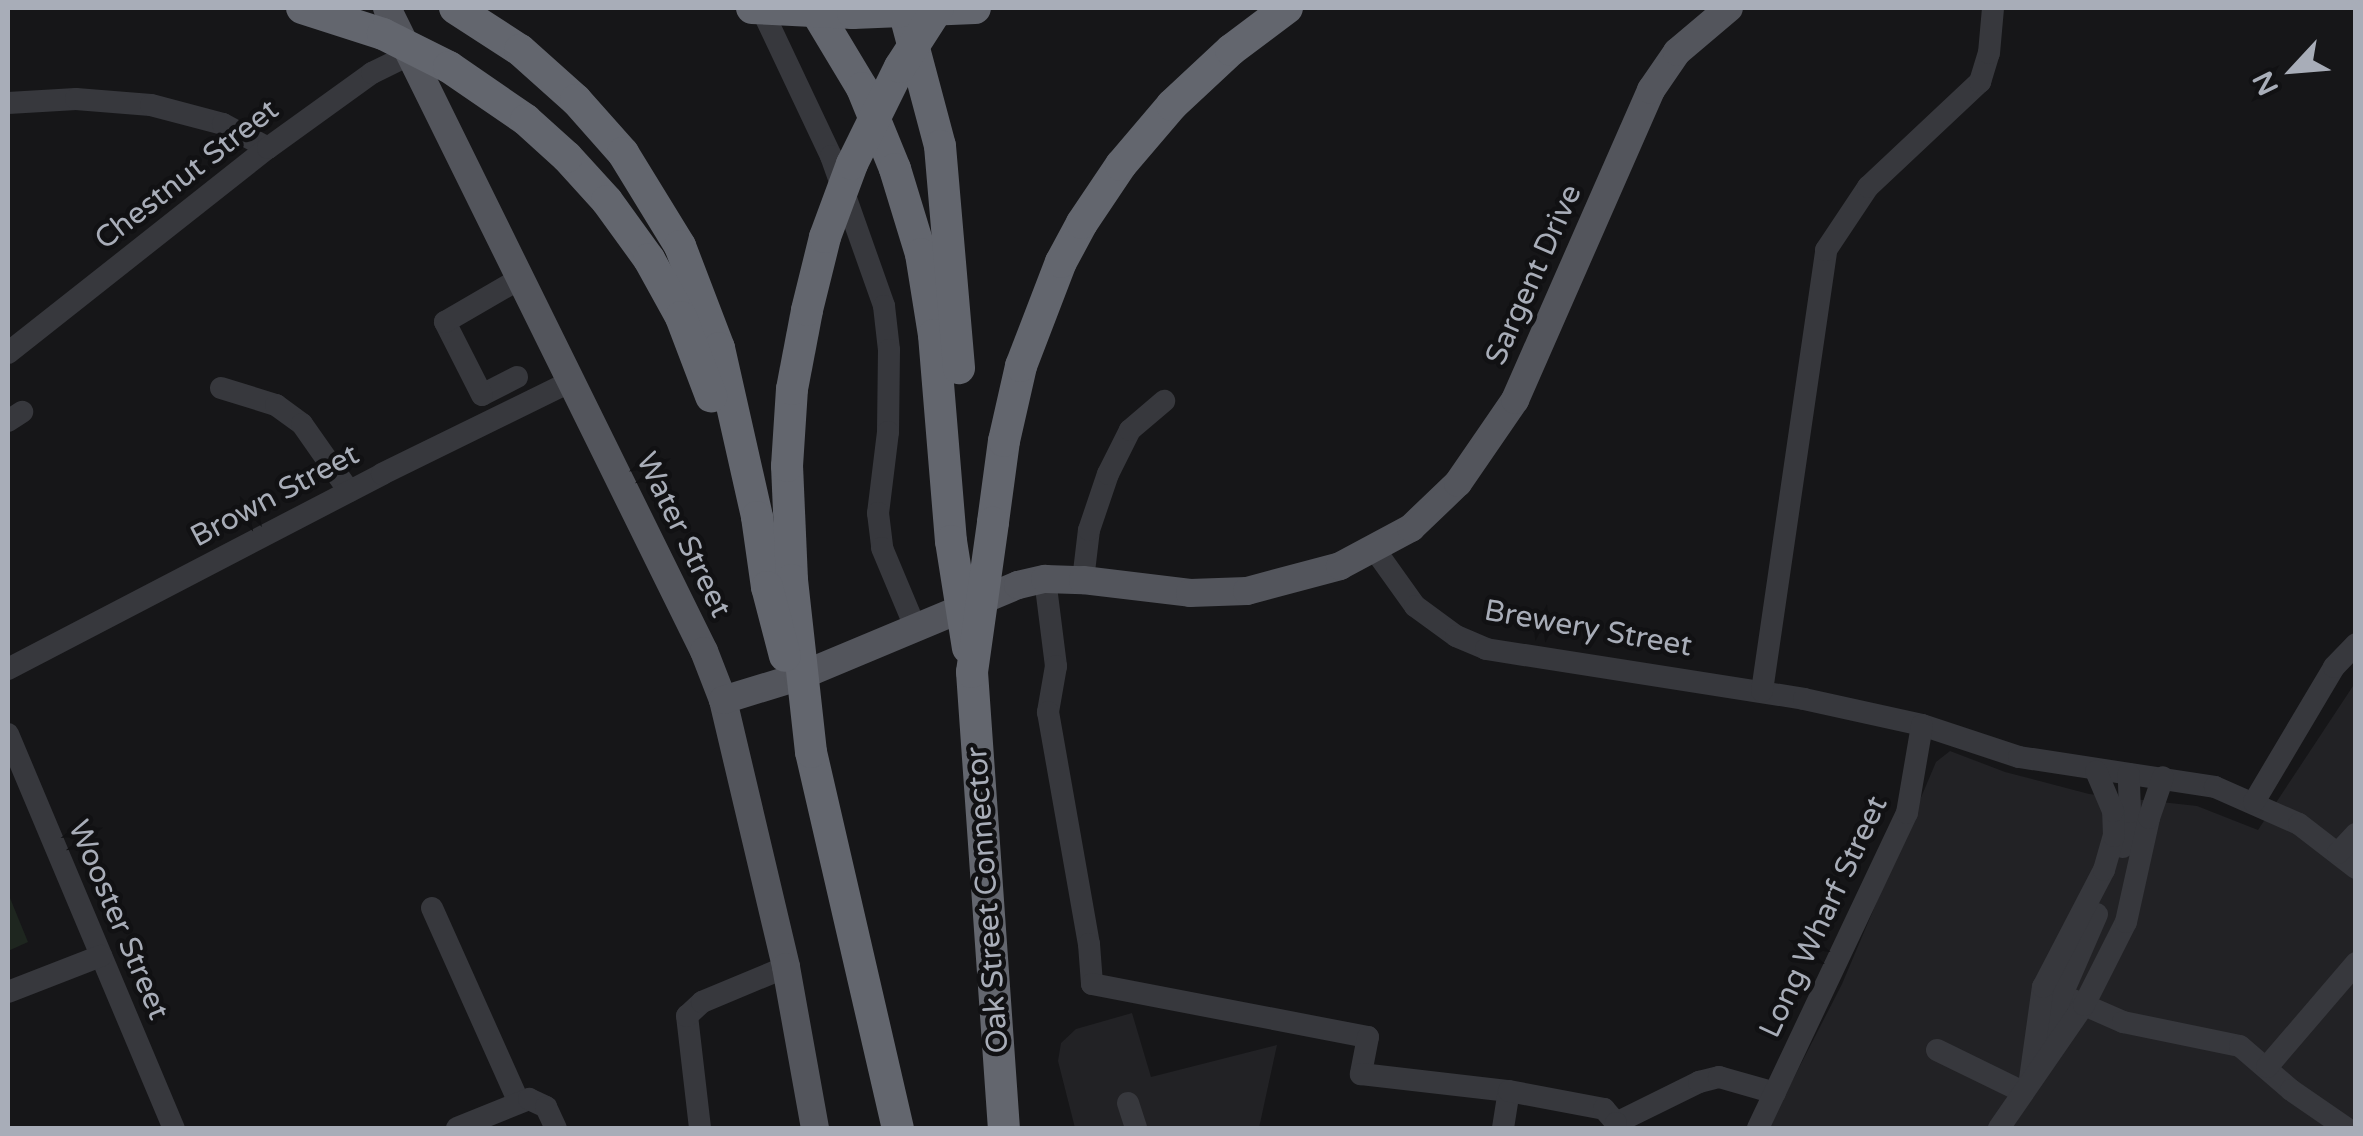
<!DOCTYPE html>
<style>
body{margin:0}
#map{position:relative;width:2363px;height:1136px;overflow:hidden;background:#161618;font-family:"Varela Round",sans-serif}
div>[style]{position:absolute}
.built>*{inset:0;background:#222225}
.green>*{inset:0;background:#1e261f}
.minor>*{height:22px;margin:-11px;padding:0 11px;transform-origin:11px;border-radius:11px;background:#37383d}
.major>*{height:28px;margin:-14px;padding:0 14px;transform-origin:14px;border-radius:14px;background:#53555c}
.highway>*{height:32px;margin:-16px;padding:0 16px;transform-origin:16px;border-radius:16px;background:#63666e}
.highway-bridge>*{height:32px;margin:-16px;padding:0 16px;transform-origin:16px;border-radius:16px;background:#63666e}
span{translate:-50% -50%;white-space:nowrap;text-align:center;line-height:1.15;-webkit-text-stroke:9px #111113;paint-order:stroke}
.street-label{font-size:30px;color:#a8adb8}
.frame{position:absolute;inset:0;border:10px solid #a8adb8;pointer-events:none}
.north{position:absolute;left:2243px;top:20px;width:100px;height:100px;-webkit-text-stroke:8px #111113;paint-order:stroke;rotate:244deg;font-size:28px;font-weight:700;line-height:40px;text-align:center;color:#a8adb8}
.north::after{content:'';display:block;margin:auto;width:35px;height:45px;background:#a8adb8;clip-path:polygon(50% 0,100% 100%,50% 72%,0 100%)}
</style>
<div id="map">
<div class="built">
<div style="clip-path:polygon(2355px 683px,2355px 1128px,1768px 1128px,1842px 984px,1936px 762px,1950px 751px,2005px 772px,2089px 794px,2197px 806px,2258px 830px)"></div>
<div style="clip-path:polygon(1132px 1013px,1151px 1077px,1277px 1045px,1259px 1128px,1075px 1128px,1058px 1061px,1061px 1043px,1076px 1029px)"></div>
</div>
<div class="green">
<div style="clip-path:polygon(10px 898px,28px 942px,8px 951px,8px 899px)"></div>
</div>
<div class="minor">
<div style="left:761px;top:8px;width:164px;rotate:64.7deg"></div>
<div style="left:831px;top:156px;width:159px;rotate:70.5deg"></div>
<div style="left:884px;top:306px;width:44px;rotate:83.5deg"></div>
<div style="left:889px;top:350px;width:82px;rotate:90.7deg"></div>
<div style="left:888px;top:432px;width:82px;rotate:97deg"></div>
<div style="left:878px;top:513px;width:35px;rotate:83deg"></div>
<div style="left:882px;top:548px;width:86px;rotate:67.3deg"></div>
<div style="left:8px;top:103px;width:68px;rotate:-3.4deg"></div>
<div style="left:76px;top:99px;width:75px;rotate:4.6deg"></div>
<div style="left:151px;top:105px;width:74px;rotate:14.8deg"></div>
<div style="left:223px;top:124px;width:51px;rotate:28.1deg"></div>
<div style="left:8px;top:353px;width:331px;rotate:-38.3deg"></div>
<div style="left:268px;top:148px;width:128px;rotate:-35.8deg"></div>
<div style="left:372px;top:73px;width:43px;rotate:-26deg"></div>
<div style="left:517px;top:377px;width:39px;rotate:153deg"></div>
<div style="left:482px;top:395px;width:82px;rotate:-116.9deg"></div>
<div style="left:445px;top:322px;width:88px;rotate:-30.1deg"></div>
<div style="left:221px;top:388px;width:58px;rotate:17.2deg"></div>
<div style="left:276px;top:405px;width:32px;rotate:36deg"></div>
<div style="left:302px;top:424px;width:82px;rotate:55deg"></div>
<div style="left:8px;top:421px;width:17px;rotate:-33deg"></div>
<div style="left:1375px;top:550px;width:69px;rotate:54.5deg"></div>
<div style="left:1415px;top:606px;width:51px;rotate:36.2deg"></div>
<div style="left:1456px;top:636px;width:33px;rotate:23deg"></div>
<div style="left:1486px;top:649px;width:322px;rotate:8.9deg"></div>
<div style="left:1804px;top:699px;width:121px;rotate:12.4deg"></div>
<div style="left:1922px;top:725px;width:102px;rotate:18.3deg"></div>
<div style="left:2019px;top:757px;width:198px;rotate:8.7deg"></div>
<div style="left:2215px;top:787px;width:92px;rotate:23.8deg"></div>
<div style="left:2299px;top:824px;width:72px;rotate:37.7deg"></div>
<div style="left:1045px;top:579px;width:88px;rotate:82.8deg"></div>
<div style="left:1056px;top:666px;width:47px;rotate:99.9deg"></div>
<div style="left:1048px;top:712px;width:236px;rotate:80deg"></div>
<div style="left:1089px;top:944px;width:40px;rotate:85.7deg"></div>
<div style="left:1092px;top:984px;width:281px;rotate:10.9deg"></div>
<div style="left:1368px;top:1037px;width:38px;rotate:101deg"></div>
<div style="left:1361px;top:1074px;width:149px;rotate:6.6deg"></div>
<div style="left:1083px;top:580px;width:50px;rotate:-83.2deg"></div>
<div style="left:1089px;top:530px;width:59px;rotate:-71.3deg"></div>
<div style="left:1108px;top:474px;width:49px;rotate:-63.4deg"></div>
<div style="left:1130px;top:430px;width:45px;rotate:-40.5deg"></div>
<div style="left:8px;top:669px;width:422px;rotate:-27.5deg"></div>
<div style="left:382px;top:474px;width:212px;rotate:-26.1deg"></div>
<div style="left:1762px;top:691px;width:446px;rotate:-81.7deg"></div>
<div style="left:1826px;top:250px;width:76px;rotate:-56.3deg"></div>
<div style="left:1868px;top:187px;width:154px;rotate:-43.2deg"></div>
<div style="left:1980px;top:82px;width:30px;rotate:-73deg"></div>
<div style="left:1989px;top:53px;width:45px;rotate:-84.9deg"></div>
<div style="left:8px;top:734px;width:428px;rotate:67.2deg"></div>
<div style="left:2254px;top:802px;width:157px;rotate:-59.3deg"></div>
<div style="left:2334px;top:667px;width:32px;rotate:-46deg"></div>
<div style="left:2123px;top:847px;width:36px;rotate:-79deg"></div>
<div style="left:2130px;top:812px;width:38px;rotate:-92deg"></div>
<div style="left:2338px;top:853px;width:26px;rotate:-47deg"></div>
<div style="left:432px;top:908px;width:210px;rotate:65.9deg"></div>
<div style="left:8px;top:992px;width:100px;rotate:-21.2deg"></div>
<div style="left:2073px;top:1000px;width:55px;rotate:23.7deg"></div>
<div style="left:2123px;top:1022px;width:119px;rotate:11.6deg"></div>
<div style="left:2240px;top:1046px;width:67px;rotate:40.8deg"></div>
<div style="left:2291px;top:1090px;width:67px;rotate:34.6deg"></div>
<div style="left:2044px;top:1036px;width:133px;rotate:-66.5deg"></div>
<div style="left:1937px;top:1050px;width:96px;rotate:26deg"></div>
<div style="left:2267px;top:1067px;width:137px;rotate:-49.4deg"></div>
<div style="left:2030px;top:1079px;width:93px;rotate:-82deg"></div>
<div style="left:2043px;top:987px;width:132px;rotate:-62.5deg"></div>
<div style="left:2104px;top:870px;width:35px;rotate:-74deg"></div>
<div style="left:2114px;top:836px;width:25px;rotate:-92deg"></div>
<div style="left:2113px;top:811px;width:43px;rotate:-113deg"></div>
<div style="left:1128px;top:1103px;width:26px;rotate:72deg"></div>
<div style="left:1616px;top:1123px;width:93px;rotate:-26.3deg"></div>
<div style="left:1699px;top:1082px;width:21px;rotate:-14deg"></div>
<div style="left:1719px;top:1077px;width:58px;rotate:15.9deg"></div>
<div style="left:457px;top:1128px;width:78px;rotate:-21.9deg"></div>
<div style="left:529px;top:1099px;width:19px;rotate:25deg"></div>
<div style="left:546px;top:1107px;width:23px;rotate:65deg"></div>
<div style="left:700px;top:1128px;width:113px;rotate:-96.6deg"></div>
<div style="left:687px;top:1016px;width:21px;rotate:-43deg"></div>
<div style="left:702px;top:1002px;width:91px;rotate:-22.6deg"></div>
<div style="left:1503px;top:1128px;width:37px;rotate:-81deg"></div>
<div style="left:1509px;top:1091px;width:97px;rotate:10.7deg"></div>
<div style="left:1604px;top:1109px;width:18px;rotate:49deg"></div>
<div style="left:1616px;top:1123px;width:5px;rotate:101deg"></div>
<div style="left:1758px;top:1128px;width:348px;rotate:-64.7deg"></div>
<div style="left:1907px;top:813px;width:89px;rotate:-80.3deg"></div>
<div style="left:1999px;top:1128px;width:150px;rotate:-55.4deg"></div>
<div style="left:2084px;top:1005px;width:93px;rotate:-63.2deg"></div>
<div style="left:2126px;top:922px;width:107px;rotate:-77.5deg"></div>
<div style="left:2149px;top:818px;width:43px;rotate:-71.1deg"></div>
</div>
<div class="major">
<div style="left:387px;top:8px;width:717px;rotate:63.76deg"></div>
<div style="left:704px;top:651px;width:53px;rotate:68.8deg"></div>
<div style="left:723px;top:700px;width:274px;rotate:76.7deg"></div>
<div style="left:786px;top:967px;width:164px;rotate:79.8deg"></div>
<div style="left:723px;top:700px;width:78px;rotate:-17deg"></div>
<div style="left:798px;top:677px;width:238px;rotate:-22.7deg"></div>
<div style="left:1018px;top:585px;width:28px;rotate:-13deg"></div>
<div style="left:1045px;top:579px;width:38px;rotate:2deg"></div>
<div style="left:1083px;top:580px;width:108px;rotate:6.9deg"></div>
<div style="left:1190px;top:593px;width:57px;rotate:-2deg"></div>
<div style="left:1247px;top:591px;width:96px;rotate:-15deg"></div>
<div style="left:1340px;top:566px;width:81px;rotate:-28.2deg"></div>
<div style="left:1411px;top:528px;width:65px;rotate:-43.8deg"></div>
<div style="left:1458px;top:483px;width:101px;rotate:-55.5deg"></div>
<div style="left:1515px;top:400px;width:339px;rotate:-66.3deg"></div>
<div style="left:1651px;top:90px;width:46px;rotate:-55.6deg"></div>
<div style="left:1677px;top:52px;width:68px;rotate:-40.2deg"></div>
</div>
<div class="highway">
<div style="left:455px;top:8px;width:77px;rotate:32.9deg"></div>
<div style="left:520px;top:50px;width:75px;rotate:41.8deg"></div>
<div style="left:576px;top:100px;width:71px;rotate:48.4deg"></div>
<div style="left:623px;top:153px;width:109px;rotate:58.5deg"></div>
<div style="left:680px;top:246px;width:109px;rotate:69.1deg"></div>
<div style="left:719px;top:348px;width:173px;rotate:77.3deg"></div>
<div style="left:757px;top:517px;width:71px;rotate:81.9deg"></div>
<div style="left:814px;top:8px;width:93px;rotate:59deg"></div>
<div style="left:862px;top:88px;width:87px;rotate:67.8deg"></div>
<div style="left:895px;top:169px;width:89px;rotate:73deg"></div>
<div style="left:921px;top:254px;width:82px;rotate:80.9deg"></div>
<div style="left:934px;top:335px;width:207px;rotate:85.3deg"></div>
<div style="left:907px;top:22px;width:128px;rotate:75.1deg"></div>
<div style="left:940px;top:146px;width:223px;rotate:85.1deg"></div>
<div style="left:567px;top:157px;width:59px;rotate:47.7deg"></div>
<div style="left:607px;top:201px;width:72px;rotate:54.1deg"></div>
<div style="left:649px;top:259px;width:66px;rotate:61.1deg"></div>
<div style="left:681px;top:317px;width:85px;rotate:69.2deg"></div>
<div style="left:993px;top:522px;width:82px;rotate:-82.3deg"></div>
<div style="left:1004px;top:441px;width:77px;rotate:-77.2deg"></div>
<div style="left:1021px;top:366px;width:111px;rotate:-69deg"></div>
<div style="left:1061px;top:262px;width:44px;rotate:-61.7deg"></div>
<div style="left:1082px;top:223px;width:70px;rotate:-56.1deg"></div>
<div style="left:1121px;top:165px;width:79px;rotate:-49.6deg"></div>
<div style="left:1172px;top:105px;width:81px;rotate:-43deg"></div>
<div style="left:1231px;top:50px;width:70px;rotate:-36.9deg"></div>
<div style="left:792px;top:580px;width:114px;rotate:-92.5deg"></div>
<div style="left:787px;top:466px;width:77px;rotate:-86.3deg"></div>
<div style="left:792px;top:389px;width:80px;rotate:-79.2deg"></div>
<div style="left:972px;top:672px;width:457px;rotate:86deg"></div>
<div style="left:811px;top:752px;width:386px;rotate:77deg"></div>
</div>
<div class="highway-bridge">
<div style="left:302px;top:8px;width:85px;rotate:17.8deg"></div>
<div style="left:383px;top:34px;width:74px;rotate:26.6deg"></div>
<div style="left:449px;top:67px;width:93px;rotate:34.5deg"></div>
<div style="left:526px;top:120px;width:55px;rotate:42.1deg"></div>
<div style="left:752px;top:8px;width:101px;rotate:2.8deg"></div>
<div style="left:853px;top:13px;width:122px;rotate:-2.3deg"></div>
<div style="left:807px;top:310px;width:75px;rotate:-76.1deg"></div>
<div style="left:825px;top:237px;width:78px;rotate:-69.7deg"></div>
<div style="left:852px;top:164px;width:108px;rotate:-63.7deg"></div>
<div style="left:900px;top:67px;width:70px;rotate:-57.2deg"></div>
<div style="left:951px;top:541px;width:108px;rotate:81deg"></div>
<div style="left:792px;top:580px;width:173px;rotate:83.7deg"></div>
<div style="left:767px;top:587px;width:71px;rotate:75.4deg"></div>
<div style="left:972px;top:672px;width:151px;rotate:-82deg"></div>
</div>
<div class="street-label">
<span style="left:187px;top:175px;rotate:-38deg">Chestnut Street</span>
<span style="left:1534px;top:275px;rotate:-66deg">Sargent Drive</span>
<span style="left:275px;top:496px;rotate:-28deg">Brown Street</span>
<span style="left:683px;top:535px;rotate:64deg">Water Street</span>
<span style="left:1588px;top:629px;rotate:10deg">Brewery Street</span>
<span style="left:988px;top:900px;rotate:-94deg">Oak Street Connector</span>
<span style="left:1824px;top:917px;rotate:-65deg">Long Wharf Street</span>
<span style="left:118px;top:920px;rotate:67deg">Wooster Street</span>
</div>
<div class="frame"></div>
<div class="north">N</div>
</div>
